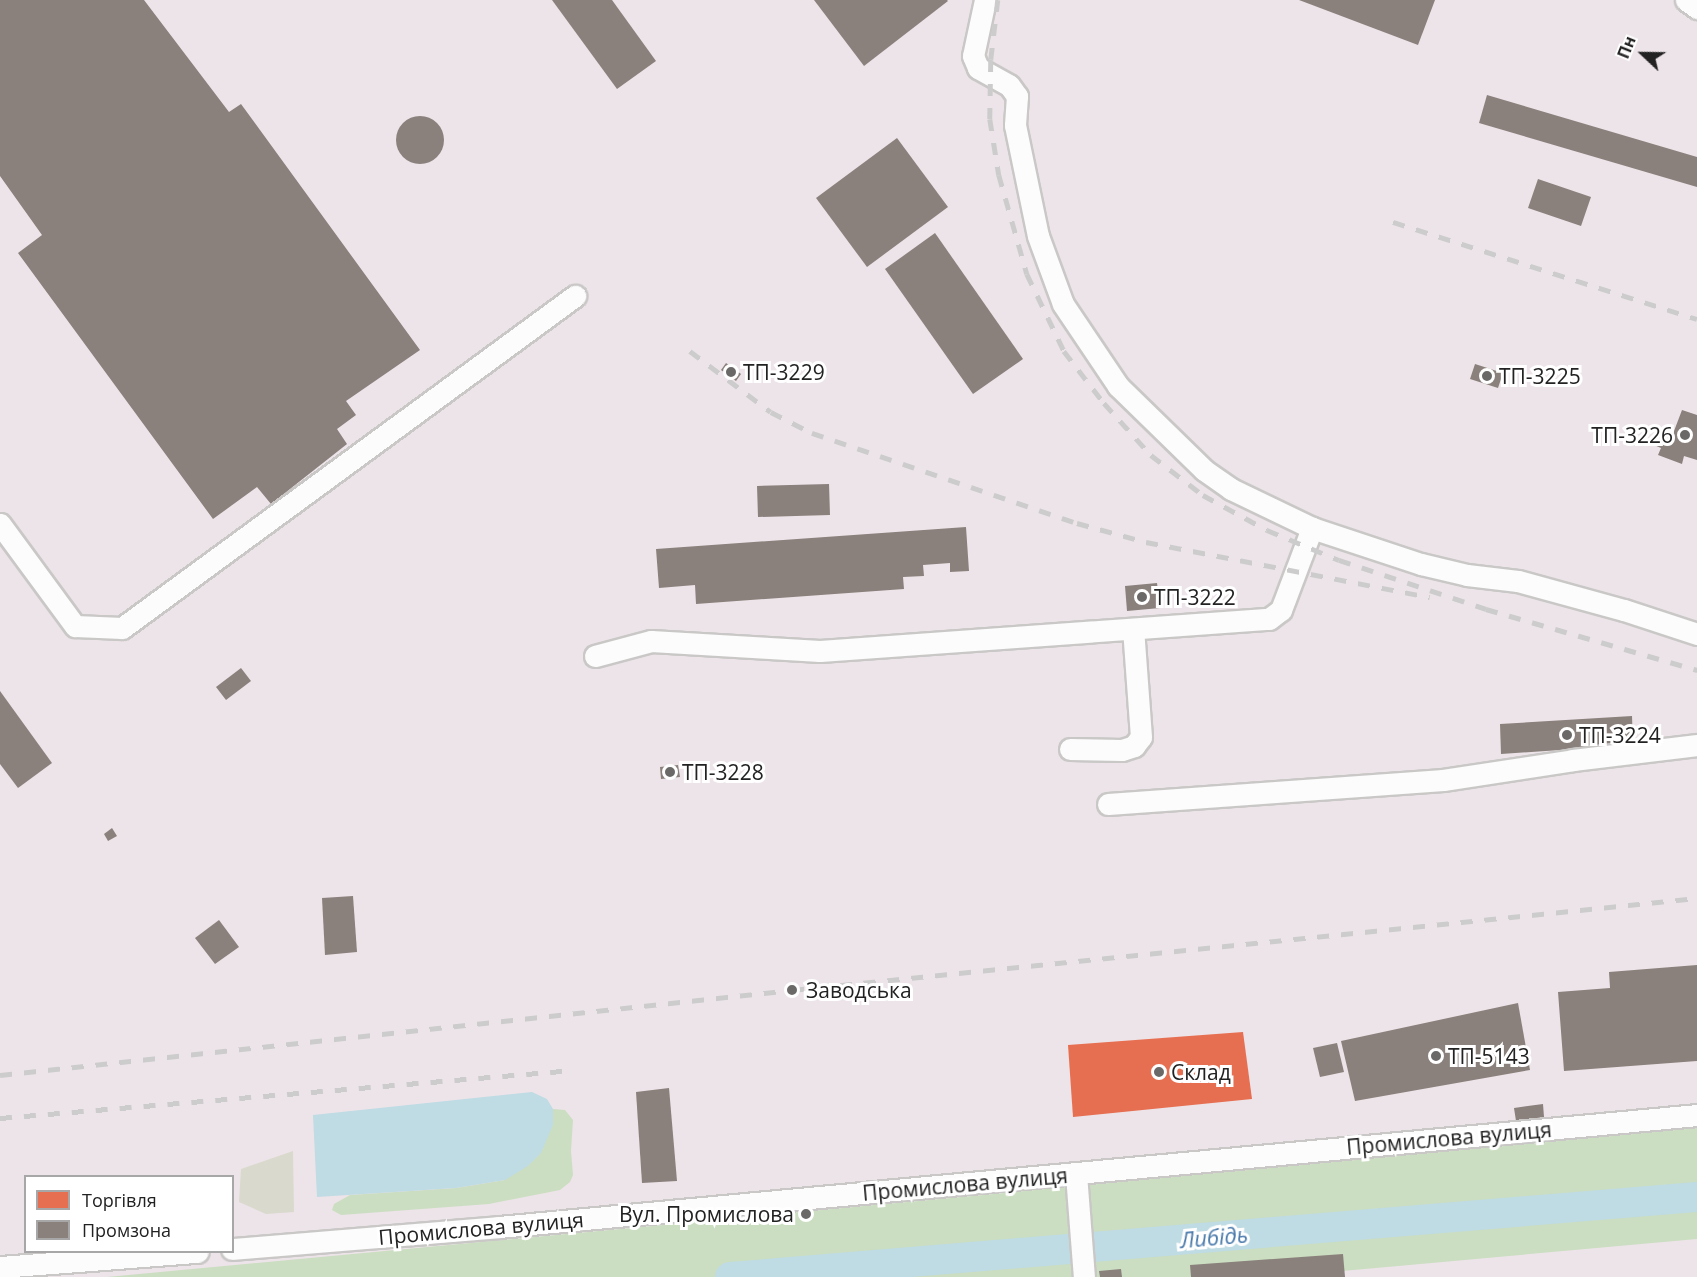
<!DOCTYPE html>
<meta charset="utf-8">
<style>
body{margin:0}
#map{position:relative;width:1697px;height:1277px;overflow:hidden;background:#f0eeeb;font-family:"Open Sans",sans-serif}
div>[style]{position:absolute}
.industrial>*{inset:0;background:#ede4e9}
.construction>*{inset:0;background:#d9d9cd}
.forest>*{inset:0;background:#cbdec1}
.water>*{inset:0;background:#bfdbe3}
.shops>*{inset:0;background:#e76f51}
.industry>*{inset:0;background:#8a817c}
.round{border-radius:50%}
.river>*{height:30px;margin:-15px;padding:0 15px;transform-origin:15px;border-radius:15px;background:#bfdbe3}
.roads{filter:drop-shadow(2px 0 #c9c8c7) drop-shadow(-2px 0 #c9c8c7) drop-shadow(0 2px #c9c8c7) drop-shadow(0 -2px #c9c8c7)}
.minor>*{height:21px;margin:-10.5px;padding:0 10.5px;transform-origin:10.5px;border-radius:10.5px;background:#fdfcfc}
.rail>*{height:4.5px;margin-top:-2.25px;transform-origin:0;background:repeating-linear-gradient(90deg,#ccc 0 12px,transparent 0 24px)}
.dots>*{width:16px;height:16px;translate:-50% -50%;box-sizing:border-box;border:3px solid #fff;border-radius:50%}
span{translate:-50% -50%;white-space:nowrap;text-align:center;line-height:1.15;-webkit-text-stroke:6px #fff;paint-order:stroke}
.poi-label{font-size:21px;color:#222}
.left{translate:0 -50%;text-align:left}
.right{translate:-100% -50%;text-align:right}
.street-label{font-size:21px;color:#222}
.water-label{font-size:22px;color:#4a7aab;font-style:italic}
.legend{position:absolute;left:24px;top:1175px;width:210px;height:78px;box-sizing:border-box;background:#fff;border:2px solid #a7a7a7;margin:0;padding:8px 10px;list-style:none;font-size:18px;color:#222}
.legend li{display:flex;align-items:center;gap:12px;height:30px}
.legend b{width:30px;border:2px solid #a7a7a7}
.north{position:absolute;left:1613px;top:24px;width:60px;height:60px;-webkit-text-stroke:4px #fff;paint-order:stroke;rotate:292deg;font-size:16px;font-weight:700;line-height:24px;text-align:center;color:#222}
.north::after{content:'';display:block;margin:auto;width:21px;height:27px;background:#222;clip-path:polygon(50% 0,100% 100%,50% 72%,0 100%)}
</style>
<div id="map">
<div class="industrial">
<div style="clip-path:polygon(evenodd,0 0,1697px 0,1697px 1277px,0 1277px,0 0,26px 1176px,232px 1176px,232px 1252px,26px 1252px,26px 1176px)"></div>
</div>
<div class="construction">
<div style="clip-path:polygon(293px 1151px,294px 1212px,266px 1214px,239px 1202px,241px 1169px)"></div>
</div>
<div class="forest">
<div style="clip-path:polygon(553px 1109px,565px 1110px,573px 1120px,571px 1151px,573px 1175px,570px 1182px,560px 1190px,489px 1204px,341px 1215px,332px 1210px,334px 1204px,350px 1195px,456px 1188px,505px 1180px,553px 1125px)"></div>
<div style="clip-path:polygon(1697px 1128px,1697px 1239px,1276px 1277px,107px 1277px)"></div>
</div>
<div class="water">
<div style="clip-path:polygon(532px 1092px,547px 1099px,553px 1109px,553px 1125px,541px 1153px,528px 1166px,505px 1180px,456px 1188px,317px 1197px,313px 1115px)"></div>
</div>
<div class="shops">
<div style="clip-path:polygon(1243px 1032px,1252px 1099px,1073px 1117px,1068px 1045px)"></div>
</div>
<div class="industry">
<div style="clip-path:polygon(0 0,144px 0,229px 112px,241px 104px,420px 350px,346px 401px,356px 415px,337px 429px,347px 444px,271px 504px,257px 487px,213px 519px,18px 253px,42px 235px,0 176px)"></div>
<div style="clip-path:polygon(552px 0,612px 0,656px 61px,617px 89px)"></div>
<div style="clip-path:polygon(814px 0,947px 0,948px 1px,864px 66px)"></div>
<div style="clip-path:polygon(1299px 0,1435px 0,1418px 45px)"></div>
<div style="clip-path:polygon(1487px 95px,1697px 157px,1697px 187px,1479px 123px)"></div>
<div class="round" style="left:396px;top:116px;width:48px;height:48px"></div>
<div style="clip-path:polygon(897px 138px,948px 207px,867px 267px,816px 198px)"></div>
<div style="clip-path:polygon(1538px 179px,1591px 197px,1581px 226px,1528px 208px)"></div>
<div style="clip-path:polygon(935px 233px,1023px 359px,973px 394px,885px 269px)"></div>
<div style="clip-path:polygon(726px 363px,741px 374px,736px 381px,721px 370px)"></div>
<div style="clip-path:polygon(1475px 364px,1503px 373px,1498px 388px,1470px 379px)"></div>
<div style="clip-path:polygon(1682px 410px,1697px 415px,1697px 460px,1684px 456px,1682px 464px,1658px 455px,1661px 448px,1654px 445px,1660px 430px,1668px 432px,1666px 437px,1671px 439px)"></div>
<div style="clip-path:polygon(829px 484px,830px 515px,758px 517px,757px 486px)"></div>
<div style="clip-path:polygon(966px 527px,969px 571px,950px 572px,950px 563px,923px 565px,924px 576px,903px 577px,904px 589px,696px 604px,695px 585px,659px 588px,656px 549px)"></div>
<div style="clip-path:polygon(1157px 583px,1160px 608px,1127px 611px,1125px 586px)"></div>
<div style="clip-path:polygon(241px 668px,251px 681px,226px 700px,216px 687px)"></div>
<div style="clip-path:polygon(0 691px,52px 763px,18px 788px,0 764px)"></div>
<div style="clip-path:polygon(1632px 716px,1633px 745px,1501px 754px,1500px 724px)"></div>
<div style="clip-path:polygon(678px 765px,680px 777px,661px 779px,660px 767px)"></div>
<div style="clip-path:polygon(112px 828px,117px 836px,108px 841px,104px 834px)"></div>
<div style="clip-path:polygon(353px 896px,357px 952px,325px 955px,322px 898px)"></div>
<div style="clip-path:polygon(219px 920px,239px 947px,215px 964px,195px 938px)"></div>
<div style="clip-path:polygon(1697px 965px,1697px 1061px,1564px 1071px,1558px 992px,1610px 988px,1609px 972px)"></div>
<div style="clip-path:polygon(1518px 1003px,1530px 1070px,1355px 1101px,1341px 1041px)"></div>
<div style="clip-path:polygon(1337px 1043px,1344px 1072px,1320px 1077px,1313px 1048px)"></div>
<div style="clip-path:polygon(669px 1088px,677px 1181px,642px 1183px,636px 1092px)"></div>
<div style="clip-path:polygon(1543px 1104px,1544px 1117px,1516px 1121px,1514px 1108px)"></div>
<div style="clip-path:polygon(1343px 1254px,1345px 1277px,1191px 1277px,1190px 1265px)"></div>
<div style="clip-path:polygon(1121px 1269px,1122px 1277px,1100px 1277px,1099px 1271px)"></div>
</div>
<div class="river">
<div style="left:730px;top:1277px;width:970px;rotate:-4.73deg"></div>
</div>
<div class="roads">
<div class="minor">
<div style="left:985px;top:0;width:57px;rotate:102.1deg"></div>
<div style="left:973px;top:56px;width:13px;rotate:67deg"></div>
<div style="left:978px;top:68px;width:35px;rotate:29deg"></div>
<div style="left:1009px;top:85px;width:14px;rotate:54deg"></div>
<div style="left:1017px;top:96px;width:29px;rotate:94deg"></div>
<div style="left:1015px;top:125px;width:113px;rotate:78.3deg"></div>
<div style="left:1038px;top:236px;width:72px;rotate:69.8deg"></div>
<div style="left:1063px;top:304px;width:99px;rotate:56.1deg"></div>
<div style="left:1118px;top:386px;width:120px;rotate:44.3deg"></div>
<div style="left:1204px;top:470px;width:33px;rotate:35deg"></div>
<div style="left:1231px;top:489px;width:90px;rotate:25.7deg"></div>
<div style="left:1312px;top:528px;width:115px;rotate:18.3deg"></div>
<div style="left:1421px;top:564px;width:47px;rotate:13.4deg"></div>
<div style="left:1467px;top:575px;width:51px;rotate:6.7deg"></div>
<div style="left:1518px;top:581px;width:110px;rotate:15.3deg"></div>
<div style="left:1624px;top:610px;width:77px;rotate:18.2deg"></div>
<div style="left:1686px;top:0;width:14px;rotate:36deg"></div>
<div style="left:0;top:524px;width:127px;rotate:53.7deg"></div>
<div style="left:75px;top:626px;width:47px;rotate:2.4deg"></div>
<div style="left:122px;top:628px;width:562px;rotate:-36.24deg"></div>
<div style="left:595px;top:656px;width:58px;rotate:-15deg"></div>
<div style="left:651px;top:641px;width:169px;rotate:3.4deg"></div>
<div style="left:820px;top:651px;width:450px;rotate:-4.1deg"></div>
<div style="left:1269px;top:619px;width:15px;rotate:-37deg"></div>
<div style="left:1281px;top:610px;width:88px;rotate:-69.3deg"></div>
<div style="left:1070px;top:749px;width:52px;rotate:1.1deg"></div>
<div style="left:1122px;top:750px;width:13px;rotate:-18deg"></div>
<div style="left:1134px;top:746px;width:11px;rotate:-52deg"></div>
<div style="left:1141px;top:737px;width:108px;rotate:-94.2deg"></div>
<div style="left:1108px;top:804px;width:336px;rotate:-4.1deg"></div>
<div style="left:1443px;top:780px;width:132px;rotate:-8.7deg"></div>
<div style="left:1573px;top:760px;width:125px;rotate:-6.9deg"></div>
<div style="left:1076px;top:1174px;width:103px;rotate:85.6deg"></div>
<div style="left:232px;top:1249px;width:268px;rotate:-4.7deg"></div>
<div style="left:499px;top:1227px;width:1203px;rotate:-5.34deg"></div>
<div style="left:0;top:1267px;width:198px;rotate:-4.4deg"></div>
</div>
</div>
<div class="rail">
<div style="left:998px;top:0;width:60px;rotate:96.7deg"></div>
<div style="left:991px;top:60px;width:59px;rotate:91deg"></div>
<div style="left:990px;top:119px;width:57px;rotate:80.9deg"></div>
<div style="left:999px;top:175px;width:103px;rotate:74.2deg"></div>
<div style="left:1027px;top:274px;width:85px;rotate:64.3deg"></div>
<div style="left:1064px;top:351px;width:66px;rotate:52.4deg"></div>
<div style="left:1104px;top:403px;width:70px;rotate:47.9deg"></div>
<div style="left:1151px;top:455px;width:66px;rotate:37.6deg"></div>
<div style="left:1203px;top:495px;width:73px;rotate:28.7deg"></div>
<div style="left:1267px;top:530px;width:78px;rotate:22.6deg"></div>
<div style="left:1339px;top:560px;width:155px;rotate:18.4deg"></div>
<div style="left:1486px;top:609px;width:220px;rotate:16.1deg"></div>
<div style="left:1393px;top:222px;width:319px;rotate:17.7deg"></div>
<div style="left:690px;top:351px;width:101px;rotate:37deg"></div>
<div style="left:771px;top:412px;width:46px;rotate:27.1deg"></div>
<div style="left:812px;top:433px;width:280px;rotate:18.8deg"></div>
<div style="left:1077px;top:523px;width:72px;rotate:15.4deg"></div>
<div style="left:1146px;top:542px;width:289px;rotate:11deg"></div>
<div style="left:0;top:1075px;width:797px;rotate:-6.13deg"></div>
<div style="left:792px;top:990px;width:910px;rotate:-5.8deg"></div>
<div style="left:0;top:1118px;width:564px;rotate:-4.78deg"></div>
</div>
<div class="dots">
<div style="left:731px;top:372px;background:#6a6968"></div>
<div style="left:1487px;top:376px;background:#6a6968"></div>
<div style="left:1685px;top:435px;background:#6a6968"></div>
<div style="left:1142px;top:597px;background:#6a6968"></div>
<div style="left:1567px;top:735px;background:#6a6968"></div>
<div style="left:670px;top:772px;background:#6a6968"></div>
<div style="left:792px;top:990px;background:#6a6968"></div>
<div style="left:1436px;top:1056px;background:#6a6968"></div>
<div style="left:1159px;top:1072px;background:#6a6968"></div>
<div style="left:806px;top:1214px;background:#6a6968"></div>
</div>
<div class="poi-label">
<span class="left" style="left:743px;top:372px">ТП-3229</span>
<span class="left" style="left:1499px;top:376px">ТП-3225</span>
<span class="right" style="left:1673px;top:435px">ТП-3226</span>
<span class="left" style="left:1154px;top:597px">ТП-3222</span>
<span class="left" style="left:1579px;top:735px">ТП-3224</span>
<span class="left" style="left:682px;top:772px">ТП-3228</span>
<span class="left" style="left:806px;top:990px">Заводська</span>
<span class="left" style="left:1448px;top:1056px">ТП-5143</span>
<span class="left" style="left:1171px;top:1072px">Склад</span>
<span class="right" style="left:794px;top:1214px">Вул. Промислова</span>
</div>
<div class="street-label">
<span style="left:1449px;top:1138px;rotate:-5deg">Промислова вулиця</span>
<span style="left:965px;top:1184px;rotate:-5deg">Промислова вулиця</span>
<span style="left:481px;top:1228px;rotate:-5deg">Промислова вулиця</span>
</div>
<div class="water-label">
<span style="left:1214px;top:1237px;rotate:-5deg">Либідь</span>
</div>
<ul class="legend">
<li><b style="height:16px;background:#e76f51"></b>Торгівля</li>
<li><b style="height:16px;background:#8a817c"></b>Промзона</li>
</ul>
<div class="north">Пн</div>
</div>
